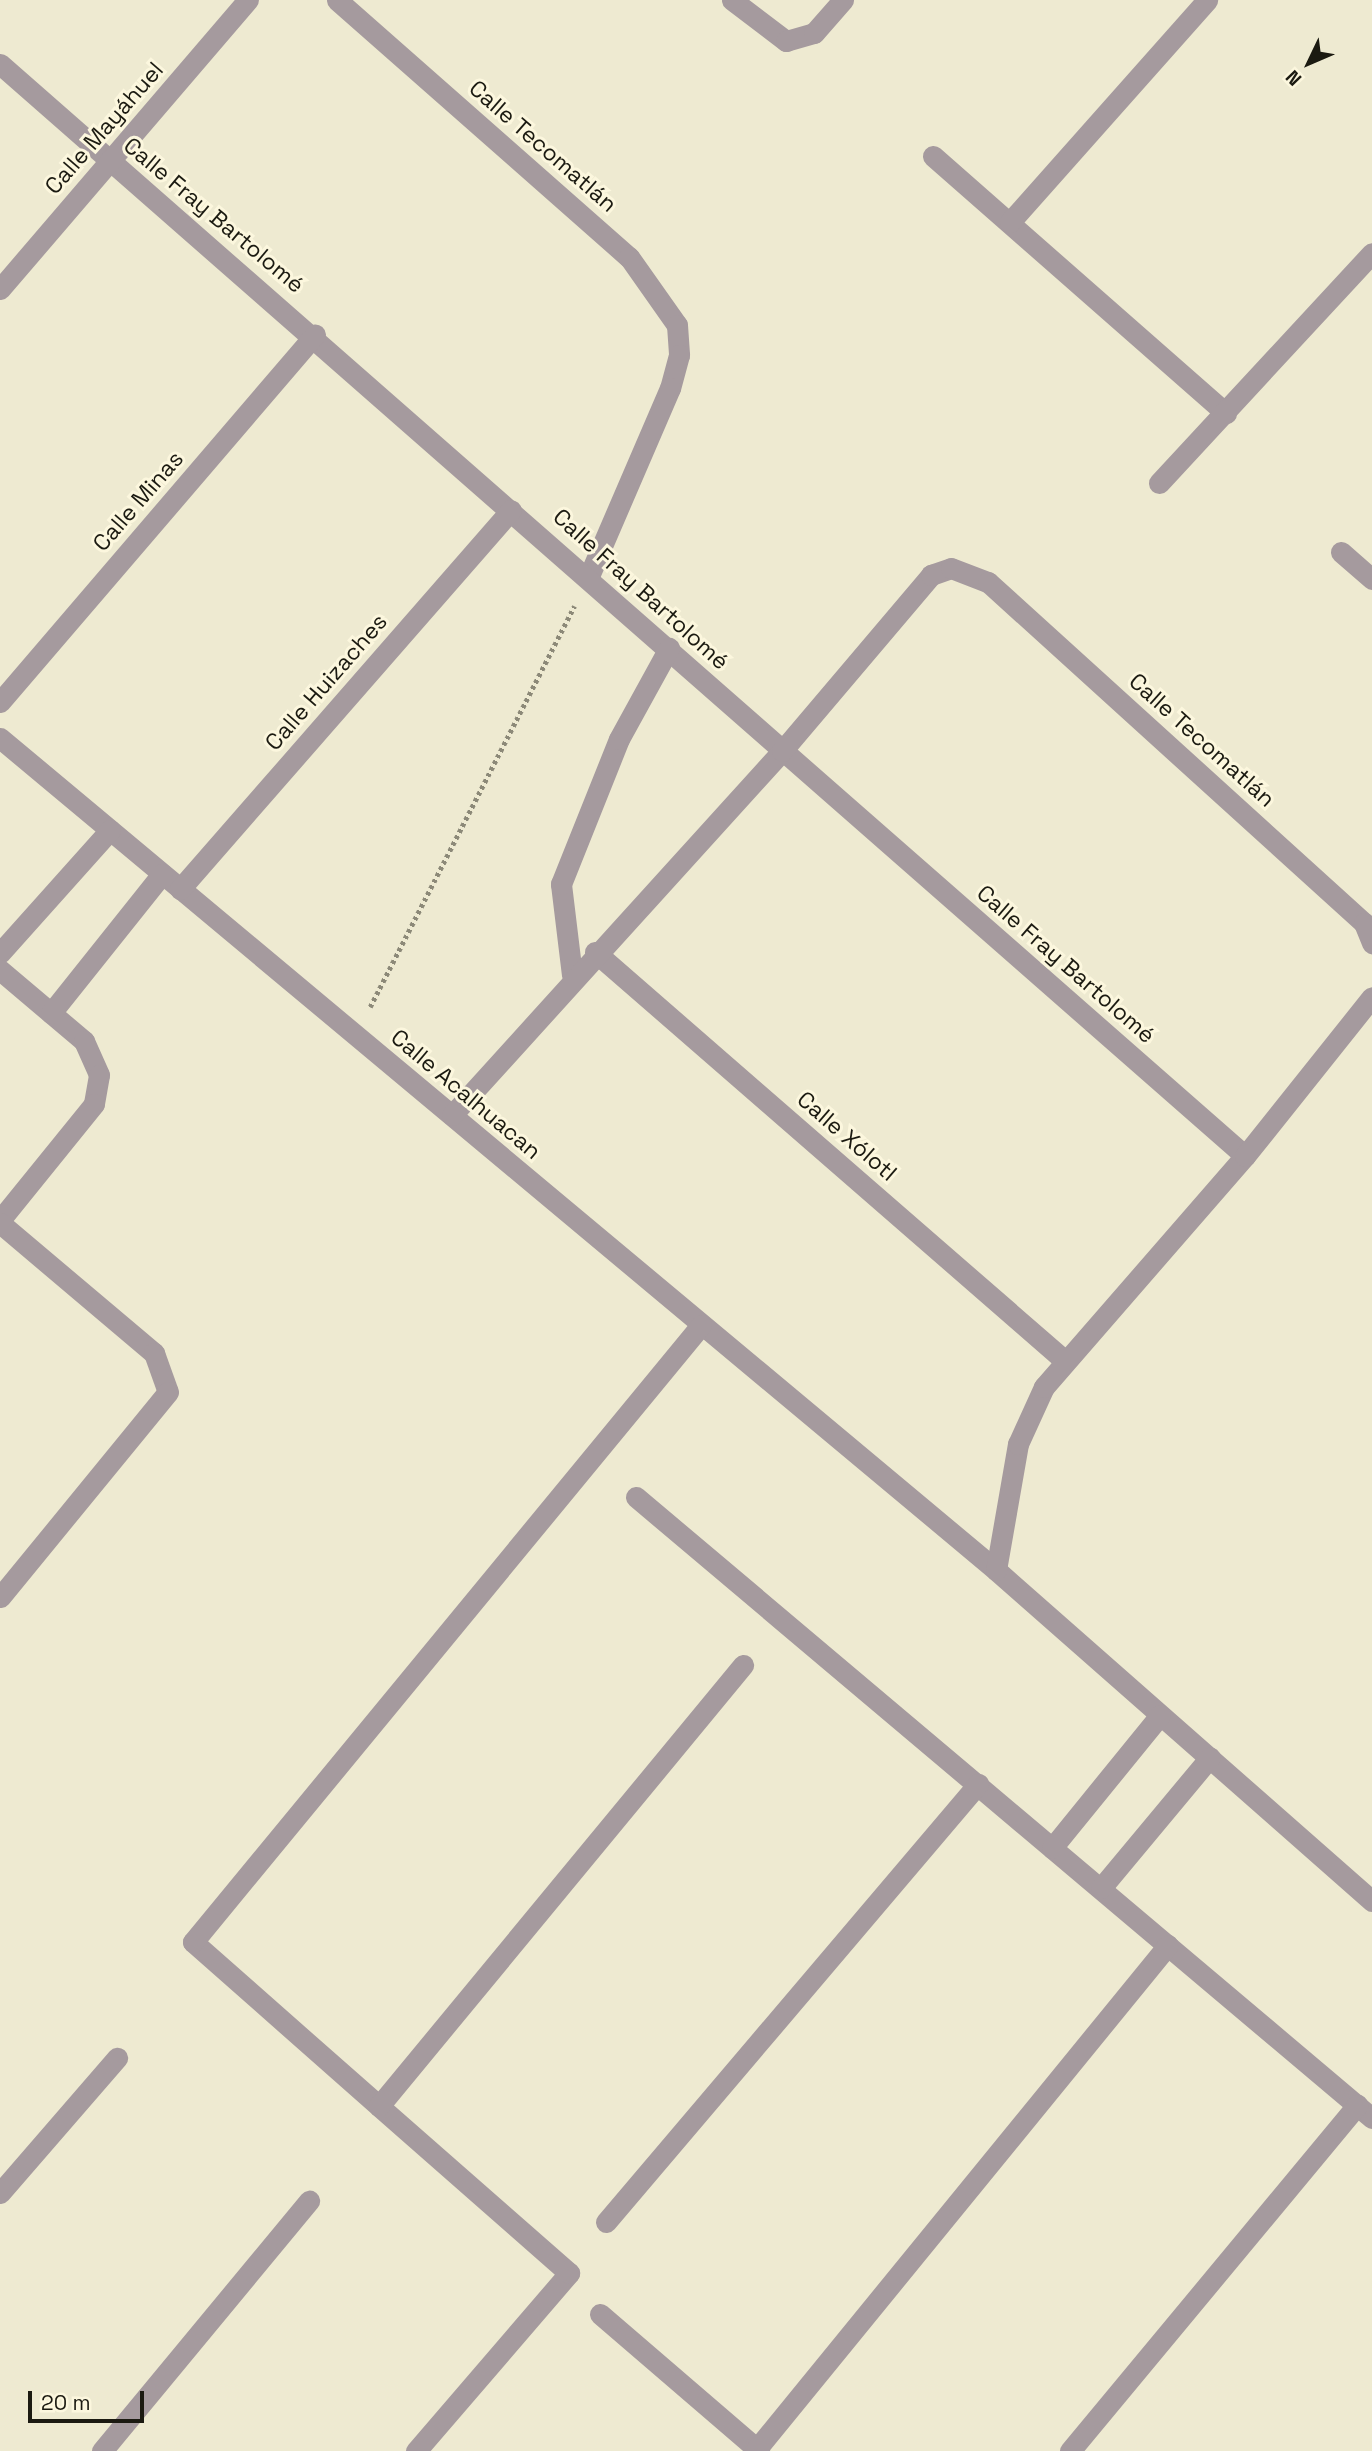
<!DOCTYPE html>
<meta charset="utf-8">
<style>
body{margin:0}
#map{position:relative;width:1372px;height:2451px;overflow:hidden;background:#eeead1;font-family:"Space Grotesk",sans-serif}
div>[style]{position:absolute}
.path>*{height:4.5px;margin-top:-2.25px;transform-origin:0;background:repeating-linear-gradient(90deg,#8c8978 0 3.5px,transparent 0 7px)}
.street>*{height:21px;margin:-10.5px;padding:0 10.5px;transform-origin:10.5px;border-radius:10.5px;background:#a59a9e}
span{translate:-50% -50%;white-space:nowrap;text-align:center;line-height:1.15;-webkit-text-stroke:6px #fcf7de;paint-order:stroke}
.street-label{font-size:23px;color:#1b1a11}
.north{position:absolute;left:1274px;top:28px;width:70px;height:70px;-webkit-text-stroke:5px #fcf7de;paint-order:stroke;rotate:226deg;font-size:19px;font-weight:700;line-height:28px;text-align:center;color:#1b1a11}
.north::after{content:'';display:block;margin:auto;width:24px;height:32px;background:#1b1a11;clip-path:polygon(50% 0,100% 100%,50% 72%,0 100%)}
.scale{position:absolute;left:28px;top:2391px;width:116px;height:32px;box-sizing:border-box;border:4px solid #1b1a11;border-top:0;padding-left:9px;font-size:21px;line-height:24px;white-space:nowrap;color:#1b1a11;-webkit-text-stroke:5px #fcf7de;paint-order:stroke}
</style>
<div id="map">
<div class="path">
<div style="left:370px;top:1007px;width:450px;rotate:-63deg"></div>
</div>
<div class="street">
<div style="left:337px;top:0;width:389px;rotate:41.4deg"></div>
<div style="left:629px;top:257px;width:83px;rotate:54.8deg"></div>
<div style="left:677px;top:325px;width:30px;rotate:86deg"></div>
<div style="left:679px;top:355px;width:34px;rotate:105deg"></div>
<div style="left:670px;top:388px;width:207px;rotate:113.3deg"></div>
<div style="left:732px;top:0;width:68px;rotate:37.2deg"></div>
<div style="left:786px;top:41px;width:29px;rotate:-16deg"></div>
<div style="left:814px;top:33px;width:44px;rotate:-48.7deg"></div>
<div style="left:0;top:64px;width:1656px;rotate:41.25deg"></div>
<div style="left:933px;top:156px;width:390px;rotate:41.3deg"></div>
<div style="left:1010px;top:222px;width:297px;rotate:-48.4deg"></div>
<div style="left:0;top:289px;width:381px;rotate:-49.4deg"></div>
<div style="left:1159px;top:483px;width:313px;rotate:-47.2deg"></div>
<div style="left:1341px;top:552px;width:41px;rotate:41.1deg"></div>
<div style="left:0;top:702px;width:484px;rotate:-49.4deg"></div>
<div style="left:0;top:738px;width:1298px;rotate:39.87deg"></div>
<div style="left:996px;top:1570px;width:501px;rotate:41.36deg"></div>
<div style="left:180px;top:889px;width:503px;rotate:-48.87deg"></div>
<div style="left:595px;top:952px;width:622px;rotate:41.02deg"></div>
<div style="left:0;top:953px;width:165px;rotate:-48.2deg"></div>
<div style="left:0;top:970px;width:110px;rotate:40.2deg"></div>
<div style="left:84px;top:1041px;width:37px;rotate:66deg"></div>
<div style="left:99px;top:1075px;width:29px;rotate:100deg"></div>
<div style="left:94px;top:1104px;width:149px;rotate:129deg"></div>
<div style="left:572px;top:975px;width:92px;rotate:-96.9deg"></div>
<div style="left:561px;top:884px;width:156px;rotate:-68.2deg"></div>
<div style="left:619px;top:739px;width:104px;rotate:-61.2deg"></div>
<div style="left:51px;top:1013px;width:178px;rotate:-51.4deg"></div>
<div style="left:452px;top:1115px;width:491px;rotate:-47.8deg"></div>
<div style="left:782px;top:751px;width:231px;rotate:-49.7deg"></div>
<div style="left:931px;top:575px;width:21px;rotate:-19deg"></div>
<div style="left:951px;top:568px;width:40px;rotate:21deg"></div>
<div style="left:988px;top:582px;width:508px;rotate:42.21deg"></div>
<div style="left:1364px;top:923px;width:22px;rotate:68deg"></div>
<div style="left:0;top:1223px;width:202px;rotate:40.2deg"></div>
<div style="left:154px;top:1353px;width:41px;rotate:70.3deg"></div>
<div style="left:168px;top:1392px;width:265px;rotate:129.3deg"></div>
<div style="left:636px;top:1497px;width:963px;rotate:40.16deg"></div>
<div style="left:996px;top:1570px;width:128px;rotate:-80.1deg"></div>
<div style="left:1018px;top:1444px;width:63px;rotate:-65.5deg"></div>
<div style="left:1044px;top:1387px;width:306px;rotate:-49deg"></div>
<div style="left:1245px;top:1156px;width:203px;rotate:-51.4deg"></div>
<div style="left:1052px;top:1848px;width:171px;rotate:-50.9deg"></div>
<div style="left:1101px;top:1888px;width:170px;rotate:-50.2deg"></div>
<div style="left:379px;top:2106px;width:248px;rotate:-138.6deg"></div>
<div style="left:193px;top:1942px;width:799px;rotate:-50.53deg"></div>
<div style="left:0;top:2193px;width:179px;rotate:-49.1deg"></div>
<div style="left:606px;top:2222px;width:575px;rotate:-49.66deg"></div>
<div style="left:600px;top:2314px;width:210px;rotate:40.7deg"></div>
<div style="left:102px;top:2451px;width:325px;rotate:-50.4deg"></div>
<div style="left:416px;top:2451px;width:235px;rotate:-49.3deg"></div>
<div style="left:569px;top:2273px;width:253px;rotate:-138.7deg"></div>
<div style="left:379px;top:2106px;width:572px;rotate:-50.46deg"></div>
<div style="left:755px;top:2451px;width:653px;rotate:-50.78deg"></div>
<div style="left:1070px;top:2451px;width:450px;rotate:-50.3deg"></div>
</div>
<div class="street-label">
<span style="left:104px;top:128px;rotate:-49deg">Calle Mayáhuel</span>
<span style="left:543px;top:146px;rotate:41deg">Calle Tecomatlán</span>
<span style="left:214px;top:215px;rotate:40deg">Calle Fray Bartolomé</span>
<span style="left:138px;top:501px;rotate:-49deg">Calle Minas</span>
<span style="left:641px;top:589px;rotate:42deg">Calle Fray Bartolomé</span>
<span style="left:326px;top:682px;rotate:-49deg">Calle Huizaches</span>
<span style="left:1202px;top:740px;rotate:42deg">Calle Tecomatlán</span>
<span style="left:1066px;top:964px;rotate:41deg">Calle Fray Bartolomé</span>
<span style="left:466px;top:1094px;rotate:40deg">Calle Acalhuacan</span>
<span style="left:847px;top:1136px;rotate:41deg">Calle Xólotl</span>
</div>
<div class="north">N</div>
<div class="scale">20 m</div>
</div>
